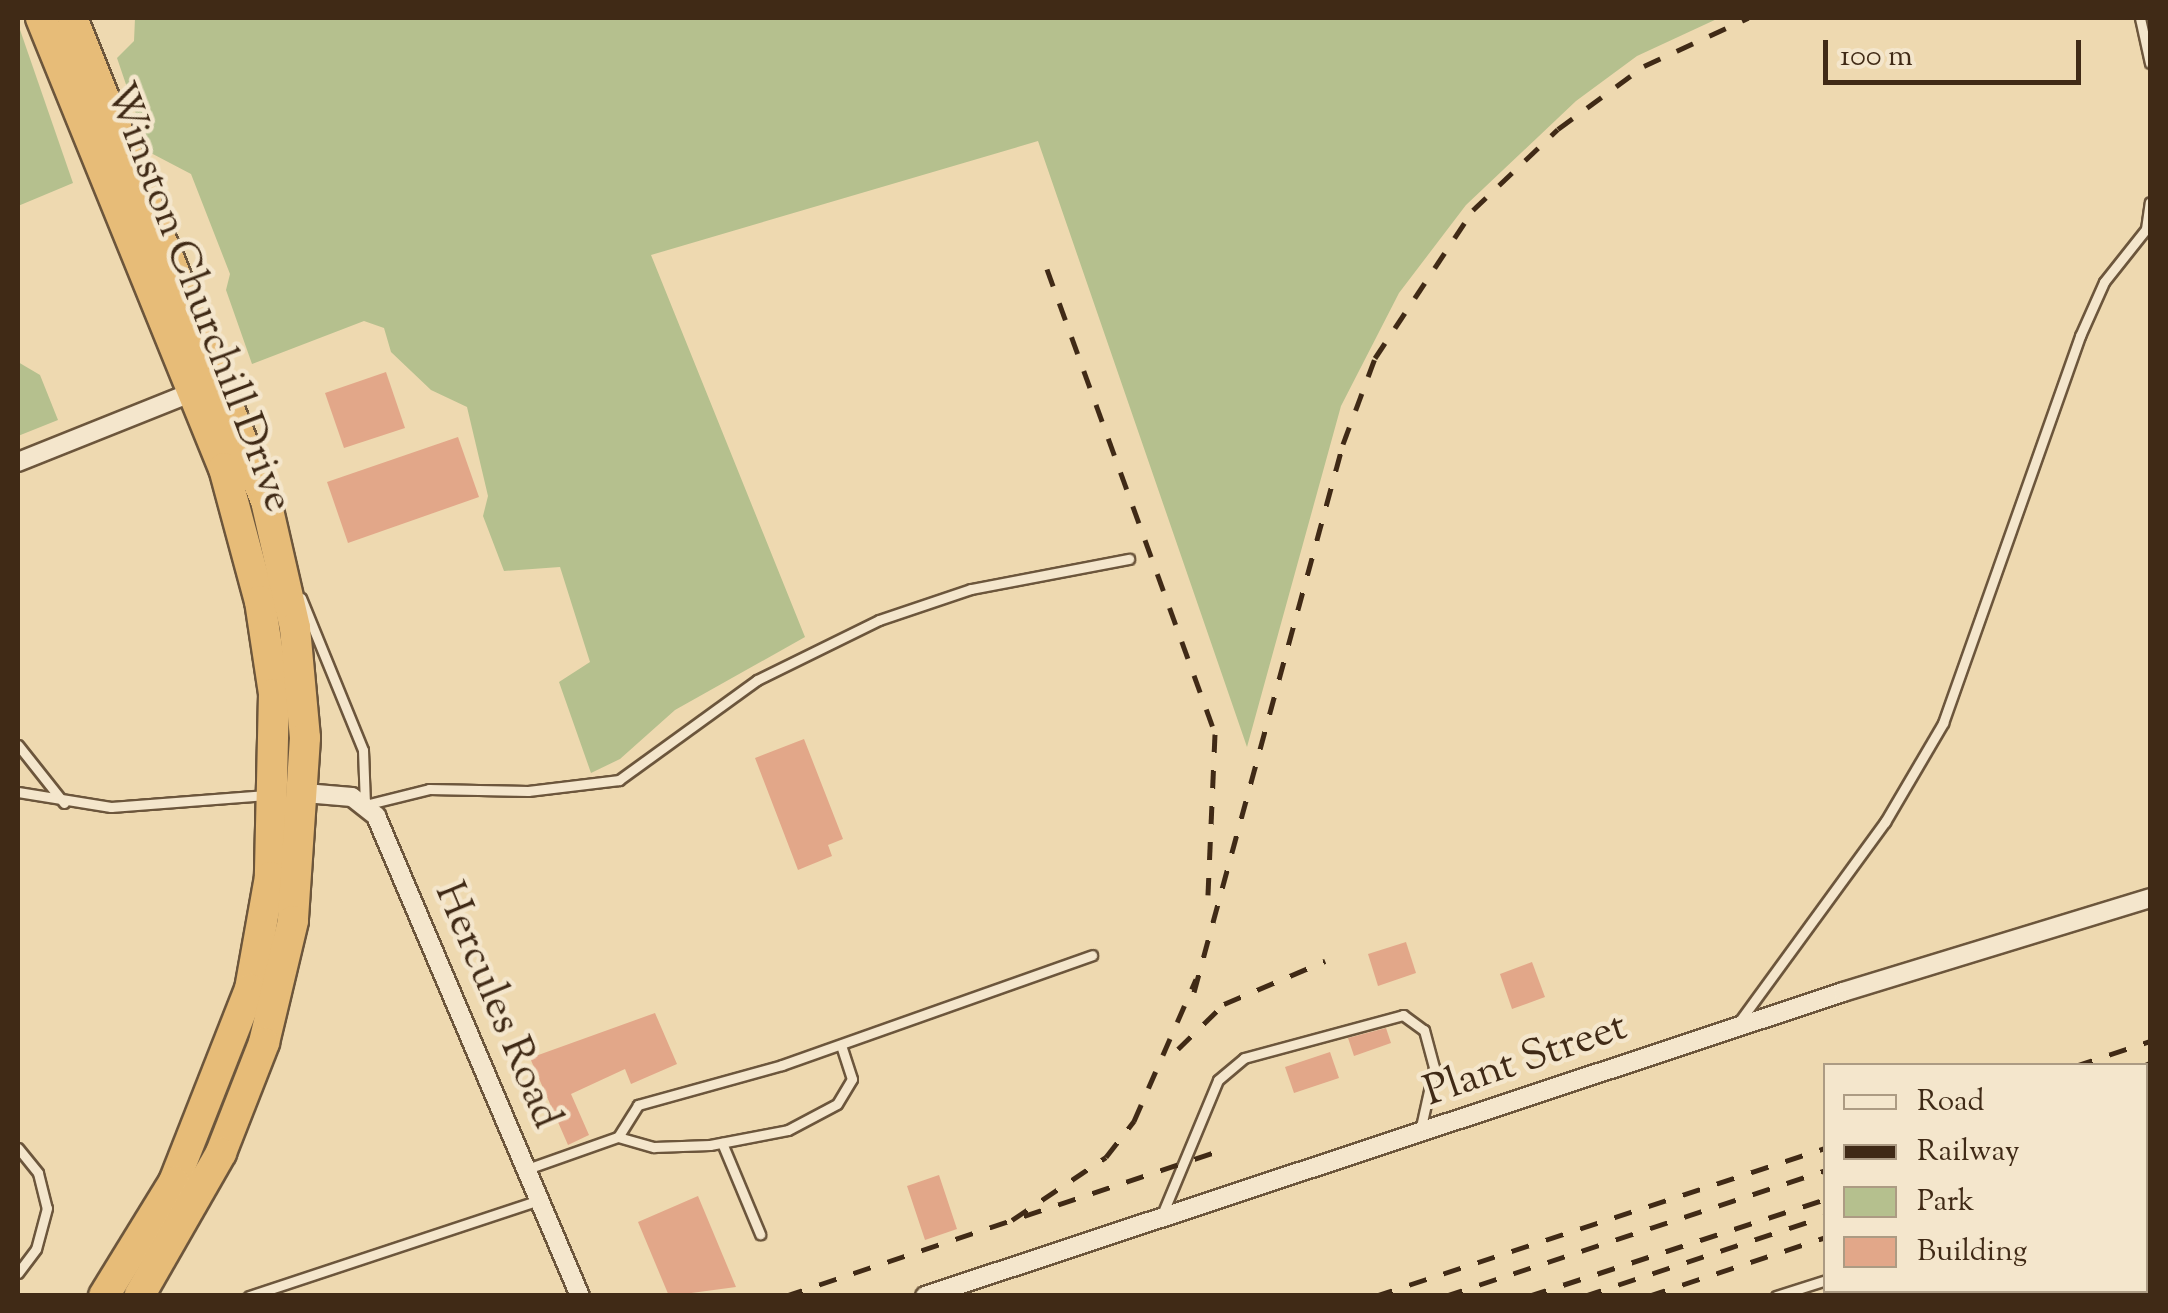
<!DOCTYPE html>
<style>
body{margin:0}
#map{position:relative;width:2168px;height:1313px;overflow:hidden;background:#eed9b0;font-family:"Sorts Mill Goudy",serif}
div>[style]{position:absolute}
.green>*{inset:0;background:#b5c08e}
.building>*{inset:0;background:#e2a789}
.roads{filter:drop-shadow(2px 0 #6c563c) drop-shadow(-2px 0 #6c563c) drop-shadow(0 2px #6c563c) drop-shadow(0 -2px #6c563c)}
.service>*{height:9px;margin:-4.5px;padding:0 4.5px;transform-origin:4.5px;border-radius:4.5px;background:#f4e6cc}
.minor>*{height:18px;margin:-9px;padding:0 9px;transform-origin:9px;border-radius:9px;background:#f4e6cc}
.trunk>*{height:30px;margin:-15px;padding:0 15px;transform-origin:15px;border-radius:15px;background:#e7bc78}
.rail>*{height:5px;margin-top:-2.5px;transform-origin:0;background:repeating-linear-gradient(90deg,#402a16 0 18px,transparent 0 36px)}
span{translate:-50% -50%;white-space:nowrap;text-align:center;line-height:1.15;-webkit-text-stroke:9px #f4e6cc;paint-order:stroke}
.street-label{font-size:42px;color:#402a16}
.frame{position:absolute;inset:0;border:20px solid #402a16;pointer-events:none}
.legend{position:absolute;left:1823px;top:1063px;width:325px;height:230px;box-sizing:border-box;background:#f4e6cc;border:2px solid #ac9b83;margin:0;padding:12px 18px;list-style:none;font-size:30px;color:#402a16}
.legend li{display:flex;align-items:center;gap:20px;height:50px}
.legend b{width:50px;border:2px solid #ac9b83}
.scale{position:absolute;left:1823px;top:40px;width:258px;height:45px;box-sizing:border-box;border:5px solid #402a16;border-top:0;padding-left:12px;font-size:30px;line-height:35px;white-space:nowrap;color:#402a16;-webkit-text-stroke:8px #f4e6cc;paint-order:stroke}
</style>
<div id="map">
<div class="green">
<div style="clip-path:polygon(135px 18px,1719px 18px,1637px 56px,1576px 101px,1466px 205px,1399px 293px,1341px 406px,1247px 747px,1038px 141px,651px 255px,805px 637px,675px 710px,620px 759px,591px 773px,559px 682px,590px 662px,560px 567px,504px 571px,483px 516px,488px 496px,467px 407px,431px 390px,391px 352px,384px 328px,364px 321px,252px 364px,226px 290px,230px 274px,191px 174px,149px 152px,117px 58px,134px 41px)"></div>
<div style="clip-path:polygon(18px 24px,73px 183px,18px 206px)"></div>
<div style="clip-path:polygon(18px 362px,40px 375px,58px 420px,18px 436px)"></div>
</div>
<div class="building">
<div style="clip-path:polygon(386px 372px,405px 428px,344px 448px,325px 393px)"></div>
<div style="clip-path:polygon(458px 437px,479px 497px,348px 543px,327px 482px)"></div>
<div style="clip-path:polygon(804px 739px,843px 839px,828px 845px,832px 856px,798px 870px,755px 758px)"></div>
<div style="clip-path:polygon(1406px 942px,1416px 973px,1378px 986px,1368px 954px)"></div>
<div style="clip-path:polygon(1532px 962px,1545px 997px,1512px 1009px,1500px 974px)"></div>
<div style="clip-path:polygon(655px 1013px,677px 1064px,631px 1084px,625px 1069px,571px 1094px,589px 1135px,568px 1145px,530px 1058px)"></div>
<div style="clip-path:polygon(1386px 1028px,1391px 1043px,1354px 1056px,1348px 1038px)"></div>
<div style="clip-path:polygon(1330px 1052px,1339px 1078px,1294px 1093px,1285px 1067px)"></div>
<div style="clip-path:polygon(939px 1175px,957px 1229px,925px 1240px,907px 1186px)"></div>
<div style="clip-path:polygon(698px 1196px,736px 1287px,669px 1296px,638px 1222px)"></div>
</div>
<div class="roads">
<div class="service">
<div style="left:2140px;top:18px;width:46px;rotate:77.5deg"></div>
<div style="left:301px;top:598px;width:164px;rotate:67.8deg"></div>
<div style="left:363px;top:750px;width:55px;rotate:87.9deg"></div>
<div style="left:365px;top:805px;width:66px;rotate:-14deg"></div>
<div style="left:429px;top:789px;width:99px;rotate:1.2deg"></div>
<div style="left:528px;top:791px;width:92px;rotate:-6.9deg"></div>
<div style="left:619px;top:780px;width:170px;rotate:-35.9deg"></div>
<div style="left:757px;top:680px;width:136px;rotate:-26.2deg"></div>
<div style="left:879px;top:620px;width:97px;rotate:-18.6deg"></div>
<div style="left:971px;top:589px;width:161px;rotate:-10.8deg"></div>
<div style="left:18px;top:745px;width:74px;rotate:51.6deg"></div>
<div style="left:18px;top:792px;width:94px;rotate:9.2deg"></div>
<div style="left:111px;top:807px;width:156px;rotate:-4.4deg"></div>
<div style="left:1739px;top:1022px;width:248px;rotate:-53.9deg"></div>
<div style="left:1885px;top:822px;width:115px;rotate:-59.6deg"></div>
<div style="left:1943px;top:723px;width:411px;rotate:-70.5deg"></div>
<div style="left:2080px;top:336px;width:59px;rotate:-66deg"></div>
<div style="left:2104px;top:282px;width:68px;rotate:-51.6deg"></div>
<div style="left:2146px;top:229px;width:27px;rotate:-82deg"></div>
<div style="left:618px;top:1137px;width:37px;rotate:16deg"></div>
<div style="left:654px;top:1147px;width:56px;rotate:-2deg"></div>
<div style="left:710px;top:1145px;width:79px;rotate:-10.9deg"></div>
<div style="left:788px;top:1130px;width:55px;rotate:-28deg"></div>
<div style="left:837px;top:1104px;width:29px;rotate:-59deg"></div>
<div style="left:852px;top:1079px;width:36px;rotate:-108deg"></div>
<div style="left:722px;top:1143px;width:99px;rotate:67.3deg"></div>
<div style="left:18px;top:1148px;width:32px;rotate:51deg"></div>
<div style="left:38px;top:1173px;width:36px;rotate:76deg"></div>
<div style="left:47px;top:1208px;width:42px;rotate:105deg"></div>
<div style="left:36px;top:1249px;width:30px;rotate:127deg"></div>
<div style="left:2146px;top:1163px;width:5px;rotate:-37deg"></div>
<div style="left:527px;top:1169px;width:96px;rotate:-19.4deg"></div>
<div style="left:618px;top:1137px;width:38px;rotate:-58deg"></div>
<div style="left:638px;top:1105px;width:149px;rotate:-15.5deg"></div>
<div style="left:782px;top:1065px;width:329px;rotate:-19.5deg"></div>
<div style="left:1161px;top:1217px;width:148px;rotate:-67.4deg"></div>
<div style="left:1218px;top:1080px;width:34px;rotate:-40deg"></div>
<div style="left:1244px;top:1058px;width:165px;rotate:-15.1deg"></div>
<div style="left:1403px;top:1015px;width:26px;rotate:36deg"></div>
<div style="left:1424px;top:1030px;width:39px;rotate:75deg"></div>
<div style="left:1434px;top:1068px;width:65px;rotate:102.5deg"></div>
<div style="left:2021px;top:1290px;width:6px;rotate:72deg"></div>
<div style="left:249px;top:1296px;width:306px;rotate:-18.3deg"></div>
<div style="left:1776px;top:1296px;width:52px;rotate:-17.7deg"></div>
<div style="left:1874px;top:1296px;width:6px;rotate:-72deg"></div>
<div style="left:1891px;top:1296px;width:6px;rotate:-81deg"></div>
<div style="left:1991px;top:1296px;width:15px;rotate:-23deg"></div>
</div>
<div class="minor">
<div style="left:18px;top:462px;width:194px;rotate:-21.8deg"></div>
<div style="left:305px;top:793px;width:47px;rotate:4.9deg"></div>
<div style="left:352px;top:797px;width:31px;rotate:38deg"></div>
<div style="left:376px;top:816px;width:522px;rotate:66.97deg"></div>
<div style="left:925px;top:1296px;width:967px;rotate:-18.32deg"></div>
<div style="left:1843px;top:992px;width:321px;rotate:-17deg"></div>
</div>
<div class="trunk">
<div style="left:41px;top:18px;width:486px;rotate:67.9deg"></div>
<div style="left:224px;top:468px;width:138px;rotate:74.9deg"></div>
<div style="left:260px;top:601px;width:94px;rotate:81.4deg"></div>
<div style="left:274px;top:694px;width:183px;rotate:91.3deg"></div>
<div style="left:270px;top:877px;width:114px;rotate:100.1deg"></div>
<div style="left:250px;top:989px;width:207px;rotate:111.5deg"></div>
<div style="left:174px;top:1182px;width:134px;rotate:121.6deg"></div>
<div style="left:72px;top:18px;width:521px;rotate:68.12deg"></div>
<div style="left:266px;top:501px;width:130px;rotate:77.1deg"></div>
<div style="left:295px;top:628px;width:110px;rotate:84.8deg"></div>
<div style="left:305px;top:738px;width:183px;rotate:93.8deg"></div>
<div style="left:293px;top:921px;width:125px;rotate:103.4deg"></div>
<div style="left:264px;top:1043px;width:118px;rotate:111.4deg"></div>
<div style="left:221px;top:1153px;width:165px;rotate:119.8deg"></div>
</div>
</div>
<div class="rail">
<div style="left:1047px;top:269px;width:494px;rotate:70.1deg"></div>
<div style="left:1215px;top:734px;width:161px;rotate:92.5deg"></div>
<div style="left:1194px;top:992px;width:568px;rotate:-74.79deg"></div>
<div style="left:1343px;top:444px;width:92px;rotate:-69.6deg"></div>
<div style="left:1375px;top:358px;width:178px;rotate:-56.5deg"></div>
<div style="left:1473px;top:210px;width:117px;rotate:-43.6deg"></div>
<div style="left:1558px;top:129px;width:107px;rotate:-36.2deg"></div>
<div style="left:1644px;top:66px;width:115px;rotate:-24.8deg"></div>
<div style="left:1178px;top:1049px;width:64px;rotate:-44.4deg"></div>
<div style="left:1224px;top:1004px;width:110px;rotate:-23.1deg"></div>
<div style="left:2075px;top:1066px;width:79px;rotate:-18.4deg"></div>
<div style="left:2143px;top:1066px;width:8px;rotate:-23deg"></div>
<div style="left:2146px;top:1110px;width:4px;rotate:-14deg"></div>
<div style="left:2146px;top:1132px;width:4px;rotate:-14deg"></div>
<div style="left:1012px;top:1220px;width:113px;rotate:-33.8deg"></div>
<div style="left:1106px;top:1157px;width:46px;rotate:-52.1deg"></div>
<div style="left:1134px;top:1121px;width:155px;rotate:-66.4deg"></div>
<div style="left:785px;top:1296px;width:454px;rotate:-18.5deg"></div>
<div style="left:1375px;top:1296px;width:475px;rotate:-18.2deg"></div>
<div style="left:1445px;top:1296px;width:401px;rotate:-18.3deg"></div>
<div style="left:1529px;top:1296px;width:312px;rotate:-18.1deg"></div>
<div style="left:1584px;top:1296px;width:255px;rotate:-18.3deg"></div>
<div style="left:1648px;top:1296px;width:188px;rotate:-18.3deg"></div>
</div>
<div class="street-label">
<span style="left:197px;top:298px;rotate:69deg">Winston Churchill Drive</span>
<span style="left:496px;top:1006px;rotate:67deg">Hercules Road</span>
<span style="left:1526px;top:1061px;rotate:-19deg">Plant Street</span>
</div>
<div class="frame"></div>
<ul class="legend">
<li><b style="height:12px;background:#f4e6cc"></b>Road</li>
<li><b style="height:12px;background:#402a16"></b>Railway</li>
<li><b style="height:28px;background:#b5c08e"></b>Park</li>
<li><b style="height:28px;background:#e2a789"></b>Building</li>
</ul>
<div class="scale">100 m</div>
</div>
